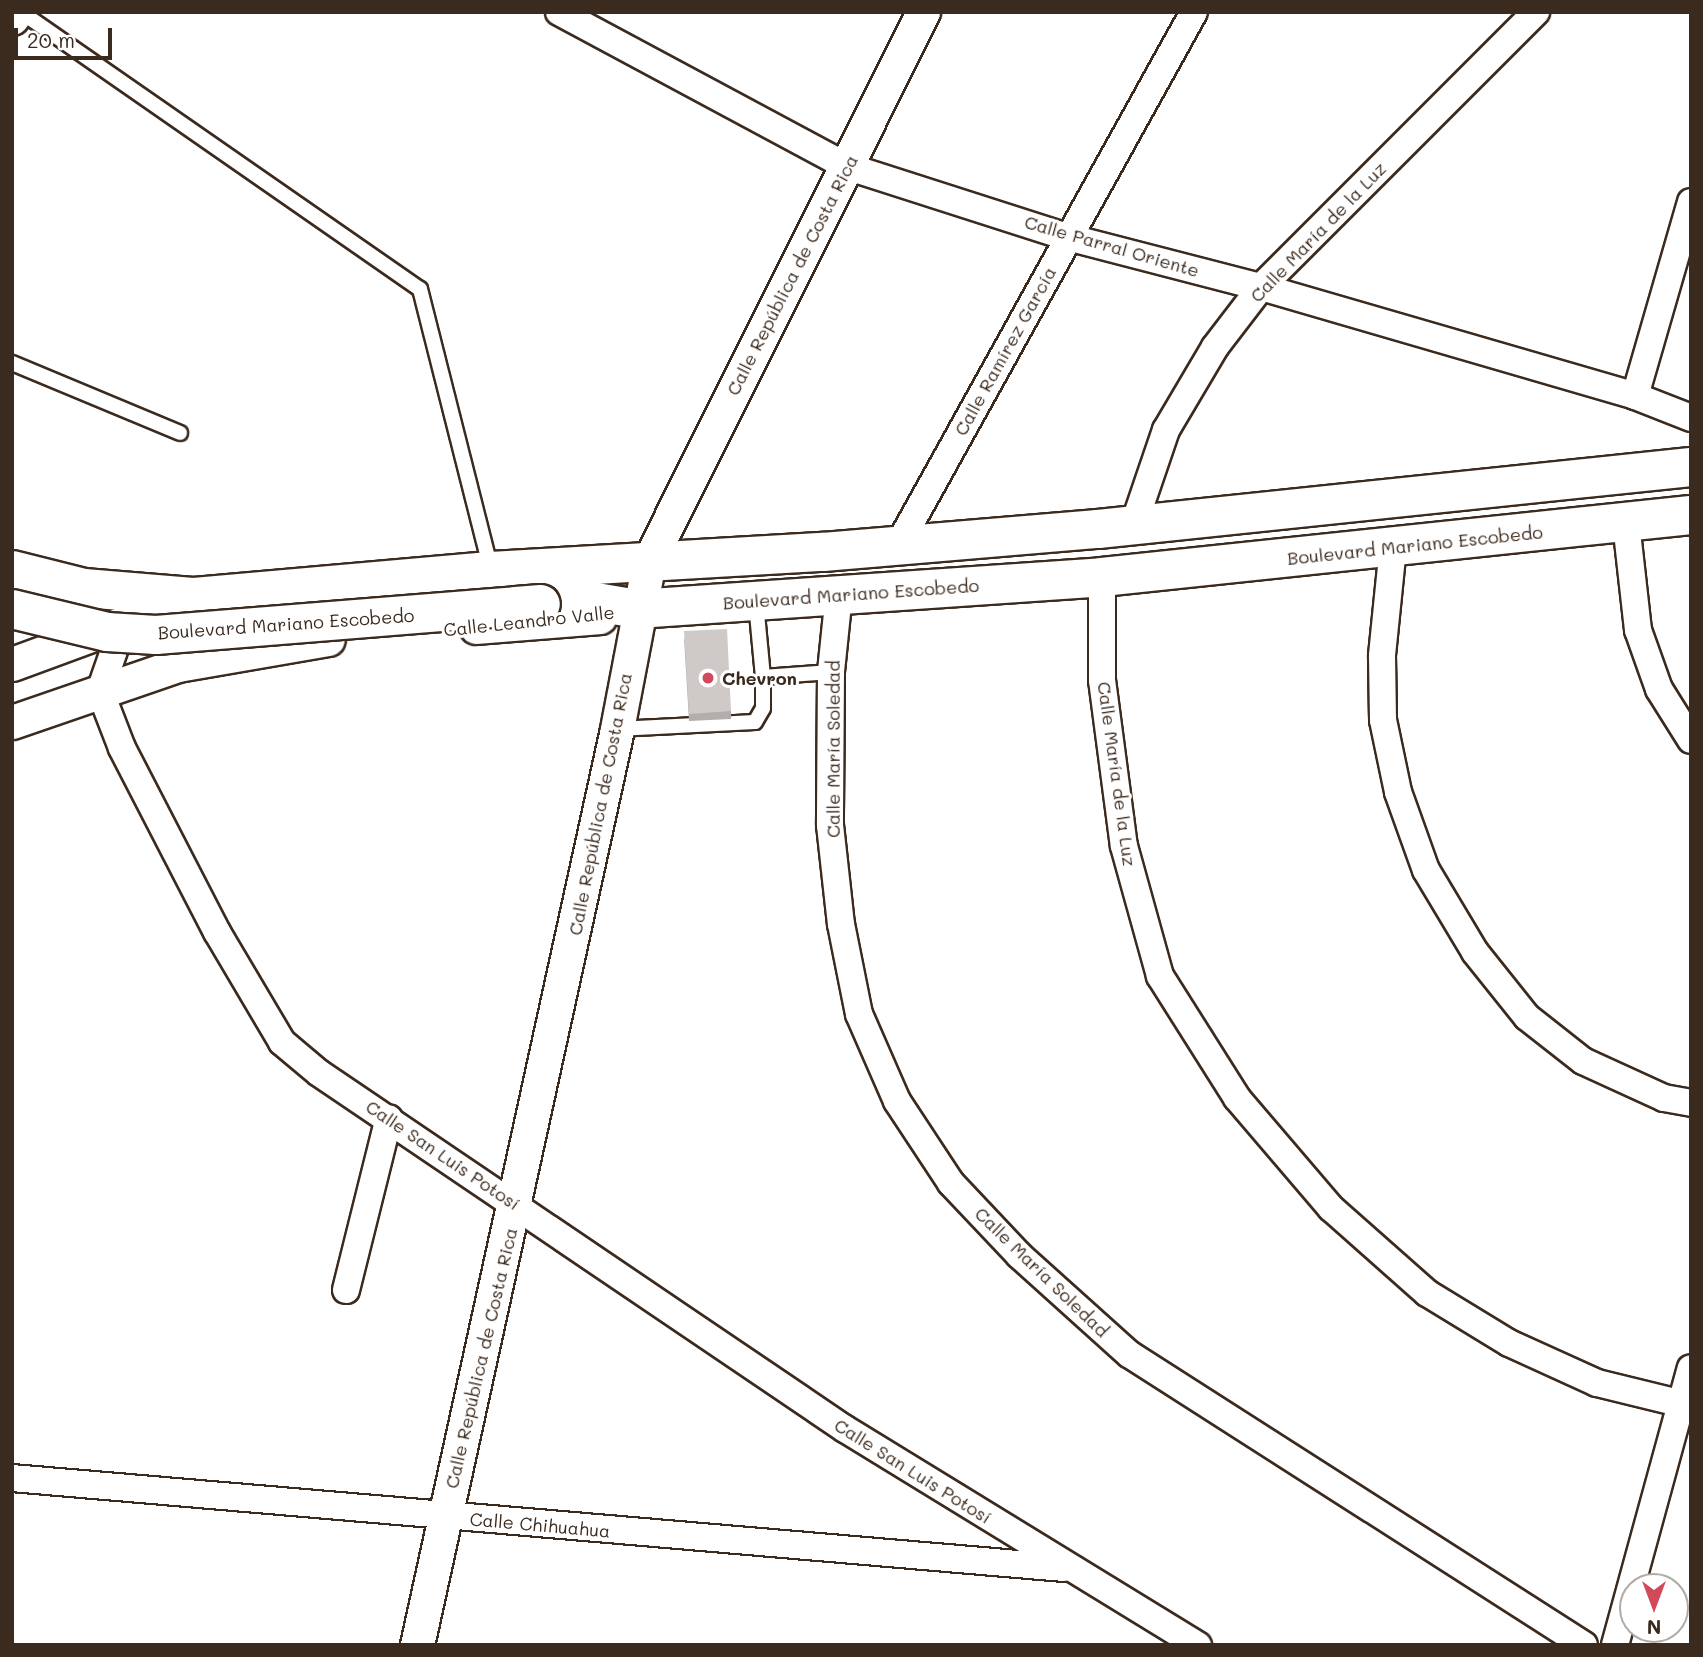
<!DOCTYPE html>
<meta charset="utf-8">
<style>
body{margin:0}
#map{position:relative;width:1703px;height:1657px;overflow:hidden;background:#fff;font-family:Mali,sans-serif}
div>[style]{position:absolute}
.roads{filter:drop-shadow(2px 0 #3b2a1e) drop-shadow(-2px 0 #3b2a1e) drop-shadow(0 2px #3b2a1e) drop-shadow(0 -2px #3b2a1e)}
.service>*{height:14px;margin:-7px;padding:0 7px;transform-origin:7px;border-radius:7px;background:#fff}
.minor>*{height:26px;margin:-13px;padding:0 13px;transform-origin:13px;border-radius:13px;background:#fff}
.tertiary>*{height:33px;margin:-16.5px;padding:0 16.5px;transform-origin:16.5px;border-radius:16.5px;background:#fff}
.primary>*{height:38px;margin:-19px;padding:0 19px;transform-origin:19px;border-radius:19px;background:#fff}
.bridges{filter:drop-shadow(2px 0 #3b2a1e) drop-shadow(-2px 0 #3b2a1e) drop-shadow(0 2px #3b2a1e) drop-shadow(0 -2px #3b2a1e)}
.primary-bridge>*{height:38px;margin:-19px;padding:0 19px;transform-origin:19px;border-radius:19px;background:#fff}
.wall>*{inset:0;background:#b2aeab}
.building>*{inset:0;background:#cfcac7}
.dots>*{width:19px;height:19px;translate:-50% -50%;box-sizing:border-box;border:4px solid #fff;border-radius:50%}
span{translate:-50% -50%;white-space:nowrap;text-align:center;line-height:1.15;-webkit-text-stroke:6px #fff;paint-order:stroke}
.street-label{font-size:18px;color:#3b2a1e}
.poi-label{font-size:18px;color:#3b2a1e;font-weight:700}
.left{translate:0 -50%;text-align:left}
.frame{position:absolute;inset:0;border:14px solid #3b2a1e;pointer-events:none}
.north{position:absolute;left:1619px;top:1573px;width:70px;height:70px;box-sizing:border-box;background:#fff;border:2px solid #b1aaa5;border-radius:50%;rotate:180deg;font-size:19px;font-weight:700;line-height:28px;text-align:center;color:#3b2a1e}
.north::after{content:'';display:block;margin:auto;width:24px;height:32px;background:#d1495b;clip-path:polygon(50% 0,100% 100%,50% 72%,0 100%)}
.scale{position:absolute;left:14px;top:28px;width:98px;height:32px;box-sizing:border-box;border:4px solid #3b2a1e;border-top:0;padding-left:9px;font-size:21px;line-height:24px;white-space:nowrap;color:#3b2a1e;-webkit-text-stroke:5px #fff;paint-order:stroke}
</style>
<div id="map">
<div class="roads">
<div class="service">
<div style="left:21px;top:12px;width:486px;rotate:34.8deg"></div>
<div style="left:420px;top:289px;width:289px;rotate:75.8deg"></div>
<div style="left:12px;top:363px;width:182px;rotate:22.6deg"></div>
<div style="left:763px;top:677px;width:68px;rotate:-4.2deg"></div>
<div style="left:617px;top:729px;width:138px;rotate:-2.9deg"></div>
<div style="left:755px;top:722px;width:16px;rotate:-60deg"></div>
<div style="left:763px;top:708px;width:31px;rotate:-90deg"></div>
<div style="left:763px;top:677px;width:74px;rotate:-95.4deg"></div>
</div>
<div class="minor">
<div style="left:559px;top:12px;width:326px;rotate:28.2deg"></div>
<div style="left:846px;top:166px;width:232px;rotate:17.8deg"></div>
<div style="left:1067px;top:237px;width:200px;rotate:14.5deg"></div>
<div style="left:1261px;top:287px;width:390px;rotate:16.2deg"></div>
<div style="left:1635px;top:396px;width:60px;rotate:21.4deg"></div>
<div style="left:1635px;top:396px;width:202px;rotate:-73.9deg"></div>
<div style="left:1626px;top:523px;width:108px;rotate:83.6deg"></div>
<div style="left:1638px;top:630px;width:63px;rotate:70.4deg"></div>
<div style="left:1659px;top:689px;width:60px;rotate:57.9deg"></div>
<div style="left:1134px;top:524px;width:99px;rotate:-71.2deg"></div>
<div style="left:1166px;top:430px;width:96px;rotate:-59.4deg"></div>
<div style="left:1215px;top:347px;width:76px;rotate:-52.5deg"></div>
<div style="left:1261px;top:287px;width:389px;rotate:-45deg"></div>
<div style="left:899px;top:544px;width:608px;rotate:-60.99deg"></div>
<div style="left:1393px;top:547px;width:110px;rotate:95.8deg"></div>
<div style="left:1382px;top:656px;width:64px;rotate:89.1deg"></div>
<div style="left:1383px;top:720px;width:74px;rotate:78.2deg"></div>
<div style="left:1398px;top:792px;width:83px;rotate:70.3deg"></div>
<div style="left:1426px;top:870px;width:96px;rotate:59.1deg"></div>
<div style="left:1475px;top:952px;width:83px;rotate:51.3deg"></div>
<div style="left:1527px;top:1017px;width:71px;rotate:38.2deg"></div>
<div style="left:1583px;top:1061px;width:89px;rotate:24.6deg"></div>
<div style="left:1664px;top:1098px;width:27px;rotate:10deg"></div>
<div style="left:1102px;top:577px;width:103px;rotate:90deg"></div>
<div style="left:1102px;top:680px;width:167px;rotate:82.5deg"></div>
<div style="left:1124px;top:846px;width:135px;rotate:74.5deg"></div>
<div style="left:1160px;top:976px;width:144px;rotate:57.7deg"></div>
<div style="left:1237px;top:1098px;width:145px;rotate:49.5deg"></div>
<div style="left:1331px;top:1208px;width:128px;rotate:41.5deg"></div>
<div style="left:1427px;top:1293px;width:96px;rotate:31.4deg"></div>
<div style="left:1509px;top:1343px;width:97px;rotate:24.4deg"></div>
<div style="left:1597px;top:1383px;width:97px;rotate:13.7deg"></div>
<div style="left:839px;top:594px;width:78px;rotate:95.9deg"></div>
<div style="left:831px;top:672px;width:153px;rotate:90.4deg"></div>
<div style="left:830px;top:825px;width:100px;rotate:83.7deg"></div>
<div style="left:841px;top:924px;width:92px;rotate:78.7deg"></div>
<div style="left:859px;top:1014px;width:95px;rotate:66.4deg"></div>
<div style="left:897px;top:1101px;width:98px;rotate:56.6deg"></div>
<div style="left:951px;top:1183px;width:99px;rotate:46.6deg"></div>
<div style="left:1019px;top:1255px;width:148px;rotate:42deg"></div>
<div style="left:1129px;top:1354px;width:540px;rotate:32.6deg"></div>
<div style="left:137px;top:629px;width:26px;rotate:143deg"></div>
<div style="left:116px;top:645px;width:49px;rotate:109.2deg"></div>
<div style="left:100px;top:691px;width:61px;rotate:68.9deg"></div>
<div style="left:122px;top:748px;width:207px;rotate:62.7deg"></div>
<div style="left:217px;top:932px;width:128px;rotate:59.4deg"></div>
<div style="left:282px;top:1042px;width:48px;rotate:40deg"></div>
<div style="left:319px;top:1073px;width:635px;rotate:34.09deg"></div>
<div style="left:845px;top:1429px;width:414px;rotate:31.5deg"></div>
<div style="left:346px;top:1290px;width:177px;rotate:-76deg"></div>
<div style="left:12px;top:1478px;width:1056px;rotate:4.89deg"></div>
<div style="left:1615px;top:1645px;width:287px;rotate:-74.7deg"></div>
</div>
<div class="tertiary">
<div style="left:12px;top:18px;width:7px;rotate:-56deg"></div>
<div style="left:476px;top:627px;width:124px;rotate:-4.6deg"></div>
<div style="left:12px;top:664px;width:191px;rotate:-20.2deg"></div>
<div style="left:12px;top:722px;width:176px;rotate:-19deg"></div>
<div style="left:178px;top:665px;width:152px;rotate:-9.8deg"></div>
<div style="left:417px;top:1645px;width:938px;rotate:-77.68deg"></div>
<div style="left:617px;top:729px;width:171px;rotate:-79.2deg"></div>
<div style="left:649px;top:561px;width:614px;rotate:-63.48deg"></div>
</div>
<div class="primary">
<div style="left:12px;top:570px;width:74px;rotate:14deg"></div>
<div style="left:84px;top:588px;width:109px;rotate:4.7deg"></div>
<div style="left:193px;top:597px;width:299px;rotate:-5deg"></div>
<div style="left:491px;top:571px;width:333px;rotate:-3.3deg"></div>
<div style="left:823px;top:552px;width:276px;rotate:-4.8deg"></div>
<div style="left:1098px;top:529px;width:596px;rotate:-5.97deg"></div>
<div style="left:541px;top:604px;width:55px;rotate:-2.1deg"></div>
<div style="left:596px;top:602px;width:42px;rotate:9.7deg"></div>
<div style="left:637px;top:609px;width:466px;rotate:-3.9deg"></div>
<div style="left:1102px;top:577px;width:592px;rotate:-6.01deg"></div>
</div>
</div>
<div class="bridges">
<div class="primary-bridge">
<div style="left:12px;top:609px;width:98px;rotate:13.6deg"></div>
<div style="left:107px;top:632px;width:49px;rotate:3.5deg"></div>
<div style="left:156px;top:635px;width:386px;rotate:-4.6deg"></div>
</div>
</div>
<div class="wall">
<div style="clip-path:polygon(684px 638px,731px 711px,731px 719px,689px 721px)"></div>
</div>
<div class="building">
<div style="clip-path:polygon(727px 629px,731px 711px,689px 714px,684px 631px)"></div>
</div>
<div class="dots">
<div style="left:708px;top:678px;background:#d1495b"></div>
</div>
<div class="street-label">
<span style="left:1318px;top:232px;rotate:-46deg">Calle María de la Luz</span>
<span style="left:1112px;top:246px;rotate:16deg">Calle Parral Oriente</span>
<span style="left:792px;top:275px;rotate:-63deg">Calle República de Costa Rica</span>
<span style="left:1005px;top:351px;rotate:-61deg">Calle Ramírez García</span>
<span style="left:1415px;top:545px;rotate:-6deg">Boulevard Mariano Escobedo</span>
<span style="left:851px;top:594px;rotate:-4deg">Boulevard Mariano Escobedo</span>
<span style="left:529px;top:621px;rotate:-6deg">Calle Leandro Valle</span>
<span style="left:286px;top:624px;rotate:-4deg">Boulevard Mariano Escobedo</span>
<span style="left:833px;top:749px;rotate:-90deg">Calle María Soledad</span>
<span style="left:1117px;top:774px;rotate:82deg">Calle María de la Luz</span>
<span style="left:600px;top:804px;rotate:-79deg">Calle República de Costa Rica</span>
<span style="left:443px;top:1155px;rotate:34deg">Calle San Luis Potosí</span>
<span style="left:1042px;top:1272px;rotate:44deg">Calle María Soledad</span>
<span style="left:481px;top:1358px;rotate:-77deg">Calle República de Costa Rica</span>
<span style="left:913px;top:1471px;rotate:32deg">Calle San Luis Potosí</span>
<span style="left:540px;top:1525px;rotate:5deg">Calle Chihuahua</span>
</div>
<div class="poi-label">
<span class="left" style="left:722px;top:678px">Chevron</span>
</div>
<div class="frame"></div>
<div class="north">N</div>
<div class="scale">20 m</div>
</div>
